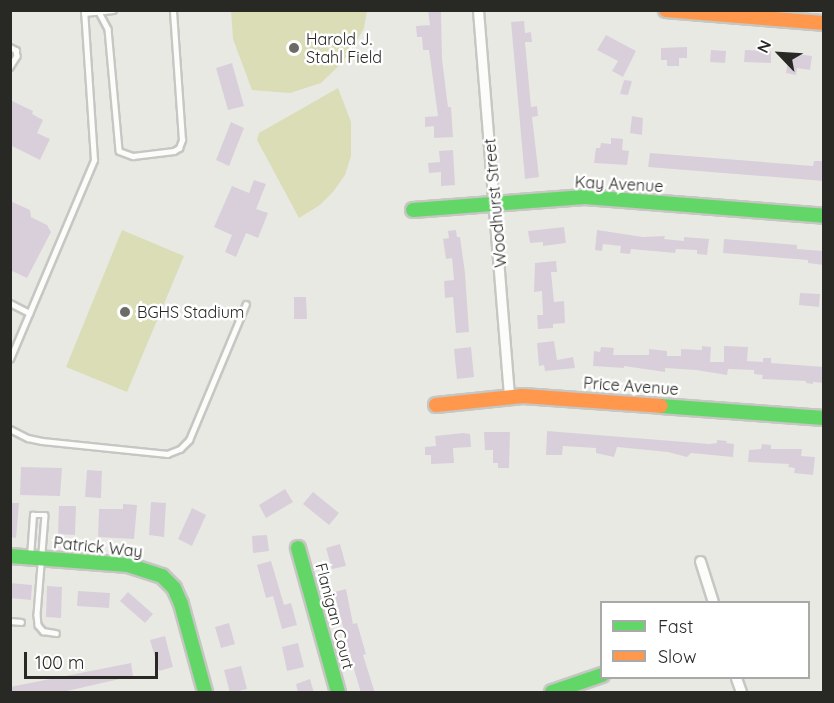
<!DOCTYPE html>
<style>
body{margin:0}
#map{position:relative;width:834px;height:703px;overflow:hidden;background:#e9e9e4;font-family:Quicksand,sans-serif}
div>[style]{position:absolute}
.green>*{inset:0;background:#dbddb6}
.building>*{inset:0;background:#d9cfda}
.roads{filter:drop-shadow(2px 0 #c6c6c2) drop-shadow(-2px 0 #c6c6c2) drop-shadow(0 2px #c6c6c2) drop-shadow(0 -2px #c6c6c2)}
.lane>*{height:4.5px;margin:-2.25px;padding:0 2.25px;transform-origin:2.25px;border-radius:2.25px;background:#fcfcfb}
.street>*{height:9px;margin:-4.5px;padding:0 4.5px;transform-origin:4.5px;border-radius:4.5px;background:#fcfcfb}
.fast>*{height:14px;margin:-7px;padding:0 7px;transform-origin:7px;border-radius:7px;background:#63d668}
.slow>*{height:14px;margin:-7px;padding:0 7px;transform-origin:7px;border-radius:7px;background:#ff974d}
.dots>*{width:16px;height:16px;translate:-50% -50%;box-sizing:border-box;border:3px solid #fff;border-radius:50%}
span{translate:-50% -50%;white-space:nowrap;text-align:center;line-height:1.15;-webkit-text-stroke:5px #fff;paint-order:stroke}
.poi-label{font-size:16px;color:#282824}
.left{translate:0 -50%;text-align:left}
.street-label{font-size:16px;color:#282824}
.frame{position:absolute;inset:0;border:12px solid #282824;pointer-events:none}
.legend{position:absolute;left:600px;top:601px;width:210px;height:78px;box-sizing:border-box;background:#fff;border:2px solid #a9a9a7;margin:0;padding:8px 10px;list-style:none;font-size:18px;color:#282824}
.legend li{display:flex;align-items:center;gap:12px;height:30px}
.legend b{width:30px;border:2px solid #a9a9a7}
.north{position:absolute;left:750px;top:24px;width:60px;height:60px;-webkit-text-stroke:4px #fff;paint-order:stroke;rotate:295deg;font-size:16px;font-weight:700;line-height:24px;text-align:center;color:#282824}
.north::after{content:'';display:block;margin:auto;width:21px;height:27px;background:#282824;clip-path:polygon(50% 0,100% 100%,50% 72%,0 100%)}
.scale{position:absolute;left:24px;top:652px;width:134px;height:27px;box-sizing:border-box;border:3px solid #282824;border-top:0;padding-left:8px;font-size:18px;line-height:21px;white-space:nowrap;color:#282824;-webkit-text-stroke:4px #fff;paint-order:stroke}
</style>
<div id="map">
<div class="green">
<div style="clip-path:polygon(231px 11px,231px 10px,367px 11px,364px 28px,348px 57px,321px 83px,290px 93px,252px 90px,233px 39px)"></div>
<div style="clip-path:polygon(338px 88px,351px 122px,351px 156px,345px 175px,333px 192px,320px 205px,299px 218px,257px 140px,259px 133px)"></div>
<div style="clip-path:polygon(122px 230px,184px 256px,127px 392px,66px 367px)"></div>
</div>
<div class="building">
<div style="clip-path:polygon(428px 10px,441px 10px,442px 59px,448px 107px,451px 107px,453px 137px,434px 138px,434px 126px,425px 127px,425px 117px,438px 116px,429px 50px,423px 50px,422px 37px,417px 37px,416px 26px,430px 25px)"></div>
<div style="clip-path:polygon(524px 21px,525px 33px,531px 32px,532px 42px,525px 42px,531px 107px,537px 106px,538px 116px,532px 117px,539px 177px,525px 179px,511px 22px)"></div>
<div style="clip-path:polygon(606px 35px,636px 51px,623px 77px,612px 71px,618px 61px,597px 50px)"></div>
<div style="clip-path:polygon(687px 47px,687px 58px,679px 58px,679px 66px,667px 66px,667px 60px,661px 60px,661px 48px)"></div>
<div style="clip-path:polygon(711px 50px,726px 51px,725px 63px,710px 62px)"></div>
<div style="clip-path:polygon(745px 50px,771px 51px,771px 63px,744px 62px)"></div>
<div style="clip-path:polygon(789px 53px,812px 56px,810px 70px,797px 68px,796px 75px,786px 73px)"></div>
<div style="clip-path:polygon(232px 63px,244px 106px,228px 110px,216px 68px)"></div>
<div style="clip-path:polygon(624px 80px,632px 81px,628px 95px,620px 94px)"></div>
<div style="clip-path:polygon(10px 100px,33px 111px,32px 114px,43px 120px,37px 133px,50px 139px,40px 160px,10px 145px)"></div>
<div style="clip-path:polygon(632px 116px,643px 118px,642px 135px,630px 133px)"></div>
<div style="clip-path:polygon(231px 122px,244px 128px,229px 166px,216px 160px)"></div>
<div style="clip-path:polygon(611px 138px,623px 139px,622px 150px,629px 151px,627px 165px,594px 163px,596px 148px,600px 148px,601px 143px,611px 144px)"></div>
<div style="clip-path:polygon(453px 150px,455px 185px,441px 186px,441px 172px,429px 173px,428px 163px,440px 162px,439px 151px)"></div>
<div style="clip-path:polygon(650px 153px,813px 166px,814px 161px,824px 161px,824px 181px,648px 167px)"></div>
<div style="clip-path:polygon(254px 180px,266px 184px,256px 209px,268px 213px,258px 238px,246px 233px,236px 257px,225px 252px,232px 235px,214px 227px,232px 186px,249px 193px)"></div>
<div style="clip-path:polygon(10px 201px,30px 210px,31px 217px,47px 225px,51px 232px,27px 278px,10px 270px)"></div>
<div style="clip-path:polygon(564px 227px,566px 243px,543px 246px,543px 242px,530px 243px,528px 231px)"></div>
<div style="clip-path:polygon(456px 230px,457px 237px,460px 237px,465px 273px,469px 332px,456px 333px,453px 297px,445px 298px,444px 281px,454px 280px,452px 258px,446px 259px,443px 239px,449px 238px,448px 231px)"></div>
<div style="clip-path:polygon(597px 230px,643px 237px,665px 236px,664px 239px,684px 241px,684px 237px,709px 239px,707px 255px,697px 254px,697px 250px,676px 249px,675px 253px,631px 249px,630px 254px,620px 253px,621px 246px,603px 244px,602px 251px,595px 250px)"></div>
<div style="clip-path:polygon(724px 239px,797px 245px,797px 249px,824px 251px,824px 265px,808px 263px,808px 260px,723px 253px)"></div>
<div style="clip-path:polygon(556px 261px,557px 272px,551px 272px,554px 302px,564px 301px,565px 323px,553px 324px,553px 328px,538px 329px,537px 315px,543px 315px,542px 291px,534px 292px,535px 263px)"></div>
<div style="clip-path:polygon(800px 293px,820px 294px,819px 307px,799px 305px)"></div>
<div style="clip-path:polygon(294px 297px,306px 297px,307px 319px,294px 319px)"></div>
<div style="clip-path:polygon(554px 341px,557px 360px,573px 357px,575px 368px,545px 371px,544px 365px,539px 366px,537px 343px)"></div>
<div style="clip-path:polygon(702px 346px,711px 347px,710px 362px,724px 362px,724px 346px,748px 347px,747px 361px,763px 362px,763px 358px,771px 358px,771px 363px,824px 367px,824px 383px,813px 382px,813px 384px,806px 383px,806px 381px,762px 379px,763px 375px,754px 374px,754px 370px,728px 369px,727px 375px,696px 370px,665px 368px,665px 372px,624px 366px,624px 368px,593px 366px,594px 351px,600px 352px,601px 347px,614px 348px,613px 355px,649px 355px,649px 349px,667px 351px,667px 356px,681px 356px,681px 349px,702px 350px)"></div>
<div style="clip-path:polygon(471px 347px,474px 377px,457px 379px,454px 349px)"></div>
<div style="clip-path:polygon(547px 431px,710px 444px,717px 443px,717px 440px,727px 441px,726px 443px,734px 444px,733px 457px,691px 453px,687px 457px,668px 452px,617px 447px,614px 457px,596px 453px,596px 448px,563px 446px,562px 455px,546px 455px)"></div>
<div style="clip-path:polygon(484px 432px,510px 432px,509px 468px,498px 468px,498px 463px,493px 463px,493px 450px,485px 450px)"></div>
<div style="clip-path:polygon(463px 433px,470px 434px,471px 447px,453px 448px,454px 463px,431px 464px,431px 455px,425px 455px,425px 447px,436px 446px,435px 436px)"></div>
<div style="clip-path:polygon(762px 444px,771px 445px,771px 449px,802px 449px,801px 456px,815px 457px,813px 475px,794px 473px,795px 468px,788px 467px,789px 464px,748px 462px,749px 450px,761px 449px)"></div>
<div style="clip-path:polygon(21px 467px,62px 468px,60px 496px,20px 495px)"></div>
<div style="clip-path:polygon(87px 470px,102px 471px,101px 498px,85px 497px)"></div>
<div style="clip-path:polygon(285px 489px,293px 502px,266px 518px,259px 505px)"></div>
<div style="clip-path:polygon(313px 492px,339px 513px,329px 525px,303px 504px)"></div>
<div style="clip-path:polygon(151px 502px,166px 503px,164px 537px,149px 535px)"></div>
<div style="clip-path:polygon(10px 503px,19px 503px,16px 538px,10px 537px)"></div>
<div style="clip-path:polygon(123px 504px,137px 505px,134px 539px,98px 537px,99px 509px,123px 509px)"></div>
<div style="clip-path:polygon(59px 506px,76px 506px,75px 535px,58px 534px)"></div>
<div style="clip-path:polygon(192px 508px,206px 515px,192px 546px,178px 539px)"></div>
<div style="clip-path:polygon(267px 535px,269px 551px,253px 553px,252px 536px)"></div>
<div style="clip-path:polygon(340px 544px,346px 566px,332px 569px,326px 548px)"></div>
<div style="clip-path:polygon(271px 561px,284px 605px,291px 603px,297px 625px,282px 629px,273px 596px,266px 598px,257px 565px)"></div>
<div style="clip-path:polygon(10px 583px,32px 585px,31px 600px,10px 598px)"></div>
<div style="clip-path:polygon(47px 586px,62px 587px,61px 618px,46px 617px)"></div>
<div style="clip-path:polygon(346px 589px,353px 624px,357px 623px,366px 654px,363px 655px,375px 693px,361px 693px,354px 669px,334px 592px)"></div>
<div style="clip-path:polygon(78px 591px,110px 593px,109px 608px,77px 606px)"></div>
<div style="clip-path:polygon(128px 592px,153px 614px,145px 623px,120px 601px)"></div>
<div style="clip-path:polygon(229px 623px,235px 644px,221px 648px,215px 627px)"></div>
<div style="clip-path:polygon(165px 636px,173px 667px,159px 671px,150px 640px)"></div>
<div style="clip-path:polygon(298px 643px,304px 667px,287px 671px,282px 647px)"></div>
<div style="clip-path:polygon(131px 663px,133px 676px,58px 693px,10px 693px,10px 687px)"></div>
<div style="clip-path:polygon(241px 666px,247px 689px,230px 693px,224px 670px)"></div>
<div style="clip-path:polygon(310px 679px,314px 693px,298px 693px,296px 684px)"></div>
</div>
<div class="roads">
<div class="lane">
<div style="left:99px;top:12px;width:19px;rotate:62deg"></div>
<div style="left:108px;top:29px;width:122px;rotate:84.8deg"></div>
<div style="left:119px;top:151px;width:15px;rotate:20deg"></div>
<div style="left:133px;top:156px;width:41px;rotate:-7deg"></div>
<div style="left:174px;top:151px;width:6px;rotate:-31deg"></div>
<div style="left:179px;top:148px;width:9px;rotate:-69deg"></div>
<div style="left:182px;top:140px;width:130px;rotate:-94deg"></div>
<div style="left:84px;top:13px;width:29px;rotate:-6deg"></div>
<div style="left:10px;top:47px;width:7px;rotate:27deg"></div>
<div style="left:16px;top:50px;width:6px;rotate:81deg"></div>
<div style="left:17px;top:56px;width:13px;rotate:122deg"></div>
<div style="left:10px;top:303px;width:22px;rotate:27deg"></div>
<div style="left:10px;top:359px;width:216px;rotate:-67.1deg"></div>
<div style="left:94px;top:160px;width:150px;rotate:-93.8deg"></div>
<div style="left:10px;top:429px;width:20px;rotate:27deg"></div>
<div style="left:28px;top:438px;width:14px;rotate:12deg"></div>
<div style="left:42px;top:441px;width:126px;rotate:5.9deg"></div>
<div style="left:167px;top:454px;width:14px;rotate:-21deg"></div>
<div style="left:180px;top:449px;width:13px;rotate:-45deg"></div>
<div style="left:189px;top:440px;width:147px;rotate:-67.3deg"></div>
<div style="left:30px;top:557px;width:42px;rotate:-85.9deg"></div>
<div style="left:33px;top:515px;width:12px"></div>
<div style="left:45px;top:515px;width:100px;rotate:94.6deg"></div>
<div style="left:37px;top:615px;width:10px;rotate:84deg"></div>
<div style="left:38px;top:625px;width:8px;rotate:50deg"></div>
<div style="left:43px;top:631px;width:13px;rotate:9deg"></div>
<div style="left:10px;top:621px;width:11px;rotate:5deg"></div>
</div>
<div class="street">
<div style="left:478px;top:10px;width:387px;rotate:85.4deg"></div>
<div style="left:700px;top:561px;width:43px;rotate:72.4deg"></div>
<div style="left:736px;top:678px;width:15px;rotate:70deg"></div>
</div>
<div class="fast">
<div style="left:413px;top:210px;width:172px;rotate:-4.3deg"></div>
<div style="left:585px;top:197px;width:240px;rotate:4.5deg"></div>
<div style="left:661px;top:406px;width:163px;rotate:4.2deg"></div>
<div style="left:298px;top:548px;width:149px;rotate:74.5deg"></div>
<div style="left:10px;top:556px;width:118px;rotate:4.4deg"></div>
<div style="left:128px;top:565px;width:36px;rotate:18deg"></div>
<div style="left:162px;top:576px;width:17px;rotate:45deg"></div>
<div style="left:174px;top:588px;width:17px;rotate:66deg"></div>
<div style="left:181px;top:604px;width:91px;rotate:74.7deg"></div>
<div style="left:552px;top:692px;width:53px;rotate:-18.8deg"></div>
</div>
<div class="slow">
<div style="left:666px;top:10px;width:159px;rotate:4.7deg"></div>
<div style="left:436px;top:405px;width:87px;rotate:-5.9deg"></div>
<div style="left:523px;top:396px;width:138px;rotate:4.1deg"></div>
</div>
</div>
<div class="dots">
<div style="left:294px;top:48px;background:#6c6c67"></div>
<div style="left:125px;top:312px;background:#6c6c67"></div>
</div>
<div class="poi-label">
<span class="left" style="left:306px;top:48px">Harold J.<br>Stahl Field</span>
<span class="left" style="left:137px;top:312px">BGHS Stadium</span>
</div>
<div class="street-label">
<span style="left:619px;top:184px;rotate:3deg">Kay Avenue</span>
<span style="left:495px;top:203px;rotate:-95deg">Woodhurst Street</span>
<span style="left:631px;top:386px;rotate:4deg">Price Avenue</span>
<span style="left:98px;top:547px;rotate:6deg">Patrick Way</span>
<span style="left:335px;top:616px;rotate:75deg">Flanigan Court</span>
</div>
<div class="frame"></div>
<ul class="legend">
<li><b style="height:8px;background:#63d668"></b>Fast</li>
<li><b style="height:8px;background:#ff974d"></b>Slow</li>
</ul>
<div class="north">N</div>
<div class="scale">100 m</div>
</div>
